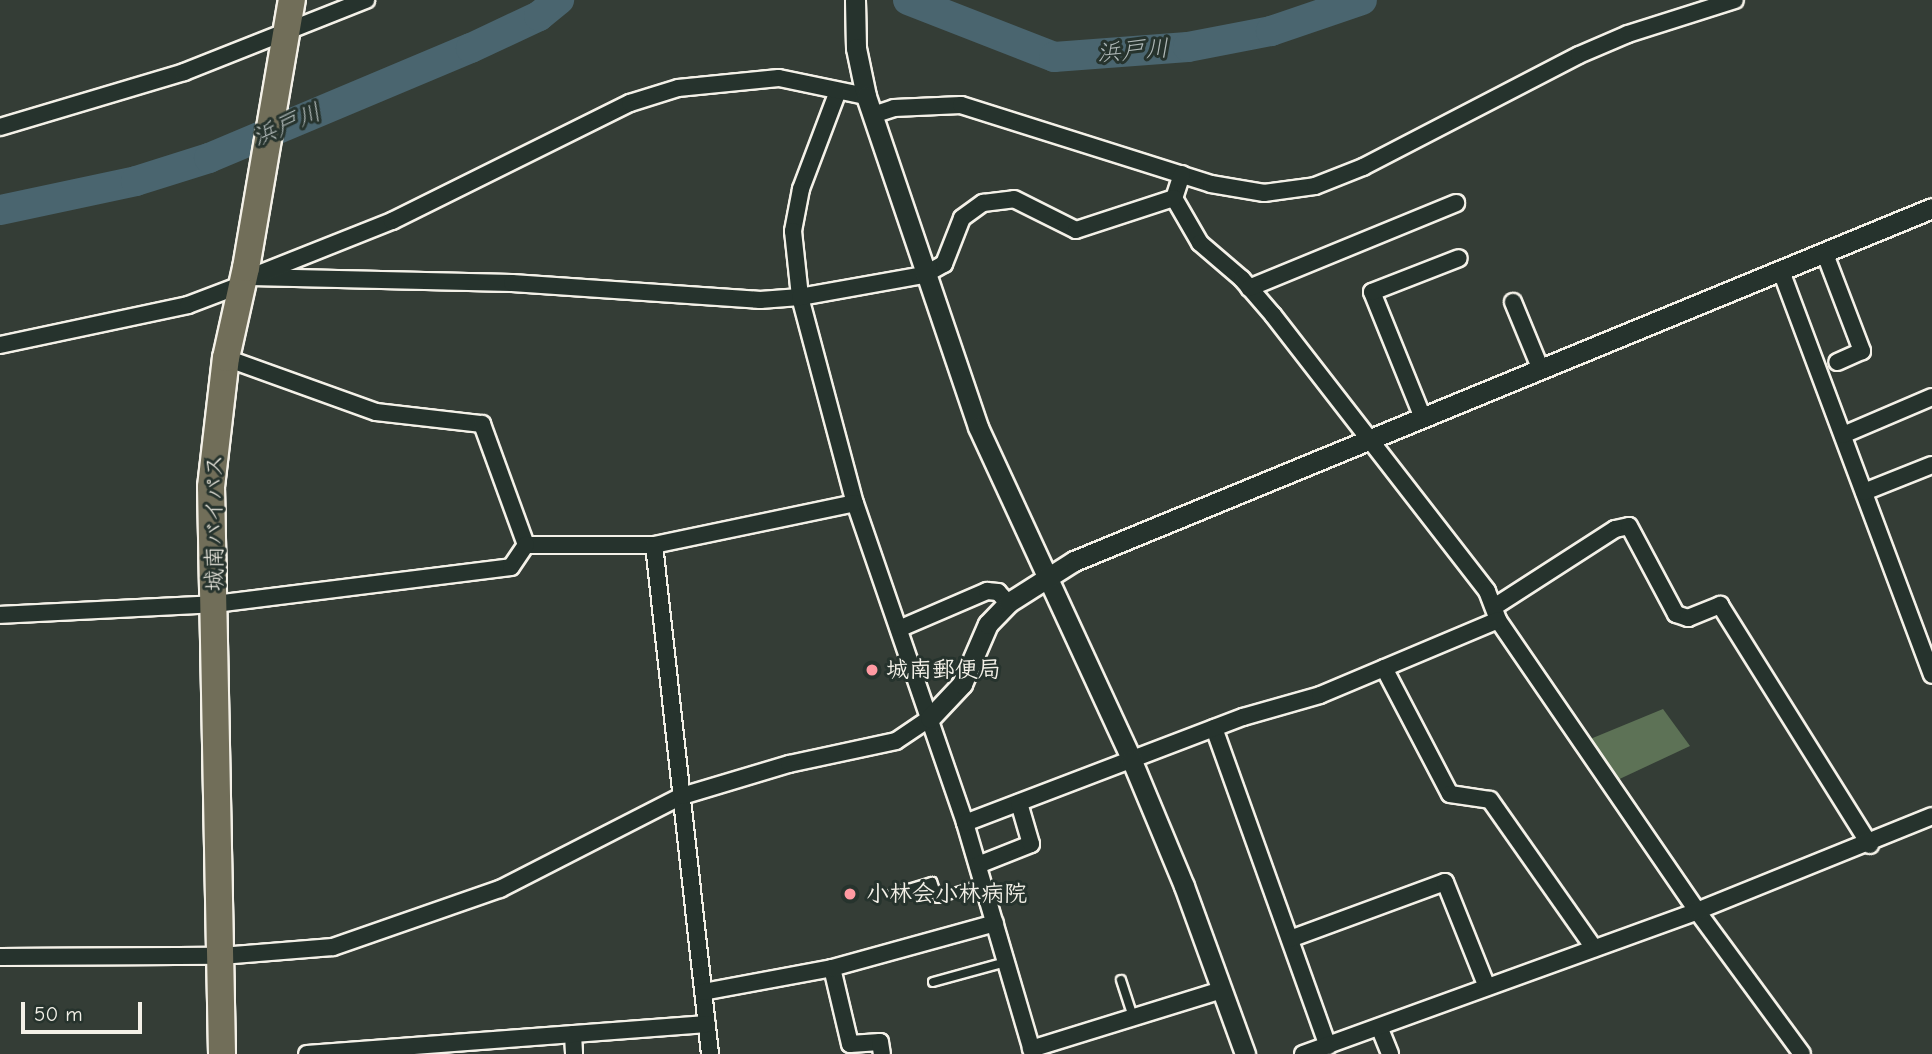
<!DOCTYPE html>
<meta charset="utf-8">
<style>
body{margin:0}
#map{position:relative;width:1932px;height:1054px;overflow:hidden;background:#343d36;font-family:"Comic Neue","Klee One",sans-serif}
div>[style]{position:absolute}
.green>*{inset:0;background:#5d7256}
.river>*{height:30px;margin:-15px;padding:0 15px;transform-origin:15px;border-radius:15px;background:#4a656f}
.roads{filter:drop-shadow(2px 0 #f4f1e8) drop-shadow(-2px 0 #f4f1e8) drop-shadow(0 2px #f4f1e8) drop-shadow(0 -2px #f4f1e8)}
.service>*{height:8px;margin:-4px;padding:0 4px;transform-origin:4px;border-radius:4px;background:#26332d}
.minor>*{height:16px;margin:-8px;padding:0 8px;transform-origin:8px;border-radius:8px;background:#26332d}
.tertiary>*{height:19px;margin:-9.5px;padding:0 9.5px;transform-origin:9.5px;border-radius:9.5px;background:#26332d}
.trunk>*{height:26px;margin:-13px;padding:0 13px;transform-origin:13px;border-radius:13px;background:#716e59}
.dots>*{width:19px;height:19px;translate:-50% -50%;box-sizing:border-box;border:4px solid #26332d;border-radius:50%}
span{translate:-50% -50%;white-space:nowrap;text-align:center;line-height:1.15;-webkit-text-stroke:6px #26332d;paint-order:stroke}
.street-label{font-size:23px;color:#f4f1e8}
.poi-label{font-size:23px;color:#f4f1e8;font-weight:700}
.left{translate:0 -50%;text-align:left}
.water-label{font-size:24px;color:#b0b9b8;font-style:italic}
.scale{position:absolute;left:21px;top:1002px;width:121px;height:32px;box-sizing:border-box;border:4px solid #f4f1e8;border-top:0;padding-left:9px;font-size:21px;line-height:24px;white-space:nowrap;color:#f4f1e8;-webkit-text-stroke:5px #26332d;paint-order:stroke}
</style>
<div id="map">
<div class="green">
<div style="clip-path:polygon(1663px 709px,1690px 746px,1611px 783px,1583px 742px)"></div>
</div>
<div class="river">
<div style="left:908px;top:0;width:157px;rotate:21.3deg"></div>
<div style="left:1054px;top:57px;width:134px;rotate:-4.3deg"></div>
<div style="left:1188px;top:47px;width:85px;rotate:-10.9deg"></div>
<div style="left:1271px;top:31px;width:96px;rotate:-18.8deg"></div>
<div style="left:0;top:210px;width:139px;rotate:-12deg"></div>
<div style="left:136px;top:181px;width:77px;rotate:-17.5deg"></div>
<div style="left:209px;top:158px;width:284px;rotate:-22.8deg"></div>
<div style="left:471px;top:48px;width:75px;rotate:-25.2deg"></div>
<div style="left:539px;top:16px;width:26px;rotate:-39deg"></div>
</div>
<div class="roads">
<div class="service">
<div style="left:892px;top:894px;width:42px;rotate:-16.7deg"></div>
<div style="left:932px;top:882px;width:17px;rotate:69deg"></div>
<div style="left:938px;top:898px;width:47px;rotate:-17.3deg"></div>
<div style="left:1121px;top:980px;width:40px;rotate:72deg"></div>
<div style="left:933px;top:982px;width:76px;rotate:-15.3deg"></div>
</div>
<div class="minor">
<div style="left:838px;top:91px;width:105px;rotate:110.7deg"></div>
<div style="left:801px;top:189px;width:43px;rotate:100.8deg"></div>
<div style="left:793px;top:231px;width:66px;rotate:83.9deg"></div>
<div style="left:800px;top:297px;width:213px;rotate:75.1deg"></div>
<div style="left:855px;top:503px;width:338px;rotate:71deg"></div>
<div style="left:965px;top:823px;width:241px;rotate:73.6deg"></div>
<div style="left:873px;top:115px;width:22px;rotate:-18deg"></div>
<div style="left:894px;top:108px;width:67px;rotate:-2.6deg"></div>
<div style="left:961px;top:105px;width:262px;rotate:17.5deg"></div>
<div style="left:1211px;top:184px;width:54px;rotate:9.6deg"></div>
<div style="left:1264px;top:193px;width:51px;rotate:-7.8deg"></div>
<div style="left:1315px;top:186px;width:52px;rotate:-21.6deg"></div>
<div style="left:1363px;top:167px;width:243px;rotate:-27.4deg"></div>
<div style="left:1579px;top:55px;width:53px;rotate:-23.2deg"></div>
<div style="left:1628px;top:34px;width:112px;rotate:-17.6deg"></div>
<div style="left:0;top:127px;width:192px;rotate:-16.6deg"></div>
<div style="left:184px;top:72px;width:196px;rotate:-21.6deg"></div>
<div style="left:1182px;top:174px;width:25px;rotate:108deg"></div>
<div style="left:1174px;top:198px;width:52px;rotate:60deg"></div>
<div style="left:1200px;top:243px;width:55px;rotate:40.6deg"></div>
<div style="left:1242px;top:279px;width:48px;rotate:49.3deg"></div>
<div style="left:1273px;top:315px;width:349px;rotate:52.2deg"></div>
<div style="left:1487px;top:591px;width:31px;rotate:69deg"></div>
<div style="left:1498px;top:620px;width:353px;rotate:55.6deg"></div>
<div style="left:1697px;top:911px;width:177px;rotate:53.7deg"></div>
<div style="left:1825px;top:254px;width:104px;rotate:69.1deg"></div>
<div style="left:1862px;top:351px;width:27px;rotate:156deg"></div>
<div style="left:1781px;top:271px;width:431px;rotate:69.5deg"></div>
<div style="left:251px;top:277px;width:261px;rotate:1.3deg"></div>
<div style="left:512px;top:283px;width:249px;rotate:3.9deg"></div>
<div style="left:760px;top:300px;width:40px;rotate:-4.3deg"></div>
<div style="left:800px;top:297px;width:126px;rotate:-10.1deg"></div>
<div style="left:924px;top:275px;width:23px;rotate:-29deg"></div>
<div style="left:944px;top:264px;width:49px;rotate:-68.6deg"></div>
<div style="left:962px;top:218px;width:26px;rotate:-36deg"></div>
<div style="left:983px;top:203px;width:31px;rotate:-7deg"></div>
<div style="left:1014px;top:199px;width:69px;rotate:26.6deg"></div>
<div style="left:1076px;top:230px;width:103px;rotate:-18.1deg"></div>
<div style="left:1249px;top:288px;width:224px;rotate:-22.3deg"></div>
<div style="left:1513px;top:302px;width:74px;rotate:67.6deg"></div>
<div style="left:0;top:345px;width:192px;rotate:-12deg"></div>
<div style="left:188px;top:305px;width:57px;rotate:-20.7deg"></div>
<div style="left:241px;top:285px;width:13px;rotate:-39deg"></div>
<div style="left:251px;top:277px;width:152px;rotate:-21.7deg"></div>
<div style="left:392px;top:221px;width:266px;rotate:-26.4deg"></div>
<div style="left:630px;top:103px;width:50px;rotate:-17.4deg"></div>
<div style="left:678px;top:88px;width:101px;rotate:-5.7deg"></div>
<div style="left:779px;top:78px;width:89px;rotate:11.7deg"></div>
<div style="left:226px;top:358px;width:159px;rotate:19.8deg"></div>
<div style="left:376px;top:412px;width:107px;rotate:6.5deg"></div>
<div style="left:482px;top:424px;width:129px;rotate:70deg"></div>
<div style="left:1423px;top:418px;width:136px;rotate:-112deg"></div>
<div style="left:1372px;top:292px;width:93px;rotate:-21.3deg"></div>
<div style="left:1843px;top:435px;width:97px;rotate:-23.1deg"></div>
<div style="left:1864px;top:492px;width:73px;rotate:-21.7deg"></div>
<div style="left:526px;top:545px;width:128px"></div>
<div style="left:654px;top:545px;width:205px;rotate:-11.8deg"></div>
<div style="left:654px;top:545px;width:512px;rotate:83.72deg"></div>
<div style="left:1494px;top:607px;width:144px;rotate:-32.8deg"></div>
<div style="left:1615px;top:529px;width:14px;rotate:-12deg"></div>
<div style="left:1629px;top:526px;width:100px;rotate:61.9deg"></div>
<div style="left:1676px;top:614px;width:13px;rotate:18deg"></div>
<div style="left:1688px;top:618px;width:35px;rotate:-22deg"></div>
<div style="left:1720px;top:605px;width:283px;rotate:58deg"></div>
<div style="left:0;top:615px;width:215px;rotate:-2.9deg"></div>
<div style="left:215px;top:604px;width:298px;rotate:-7.1deg"></div>
<div style="left:511px;top:567px;width:27px;rotate:-56deg"></div>
<div style="left:901px;top:628px;width:94px;rotate:-23.3deg"></div>
<div style="left:987px;top:591px;width:11px;rotate:5deg"></div>
<div style="left:998px;top:592px;width:15px;rotate:48deg"></div>
<div style="left:1384px;top:668px;width:142px;rotate:62.4deg"></div>
<div style="left:1450px;top:794px;width:40px;rotate:8.5deg"></div>
<div style="left:1490px;top:800px;width:181px;rotate:54.9deg"></div>
<div style="left:1214px;top:728px;width:338px;rotate:70.3deg"></div>
<div style="left:965px;top:823px;width:298px;rotate:-20.9deg"></div>
<div style="left:1243px;top:717px;width:80px;rotate:-15.9deg"></div>
<div style="left:1320px;top:695px;width:193px;rotate:-22.8deg"></div>
<div style="left:978px;top:865px;width:57px;rotate:-21.6deg"></div>
<div style="left:1031px;top:844px;width:43px;rotate:-106.3deg"></div>
<div style="left:1290px;top:939px;width:165px;rotate:-20.2deg"></div>
<div style="left:1445px;top:882px;width:113px;rotate:68.2deg"></div>
<div style="left:0;top:957px;width:221px;rotate:-0.3deg"></div>
<div style="left:221px;top:956px;width:112px;rotate:-4.6deg"></div>
<div style="left:333px;top:947px;width:177px;rotate:-19.2deg"></div>
<div style="left:500px;top:889px;width:204px;rotate:-27.1deg"></div>
<div style="left:682px;top:796px;width:112px;rotate:-16.7deg"></div>
<div style="left:789px;top:764px;width:109px;rotate:-12.1deg"></div>
<div style="left:896px;top:741px;width:41px;rotate:-34.1deg"></div>
<div style="left:832px;top:968px;width:78px;rotate:76.7deg"></div>
<div style="left:850px;top:1044px;width:30px;rotate:-4deg"></div>
<div style="left:880px;top:1042px;width:12px;rotate:81deg"></div>
<div style="left:703px;top:992px;width:131px;rotate:-10.5deg"></div>
<div style="left:832px;top:968px;width:169px;rotate:-15.4deg"></div>
<div style="left:1380px;top:1029px;width:27px;rotate:68deg"></div>
<div style="left:573px;top:1034px;width:20px;rotate:87deg"></div>
<div style="left:1031px;top:1049px;width:200px;rotate:-17.2deg"></div>
<div style="left:307px;top:1054px;width:401px;rotate:-4.3deg"></div>
<div style="left:1303px;top:1054px;width:419px;rotate:-19.9deg"></div>
<div style="left:1697px;top:911px;width:253px;rotate:-22deg"></div>
</div>
<div class="tertiary">
<div style="left:855px;top:0;width:48px;rotate:88.8deg"></div>
<div style="left:856px;top:48px;width:49px;rotate:78.2deg"></div>
<div style="left:866px;top:96px;width:349px;rotate:71.3deg"></div>
<div style="left:978px;top:427px;width:368px;rotate:65.2deg"></div>
<div style="left:1132px;top:761px;width:135px;rotate:67.4deg"></div>
<div style="left:1184px;top:886px;width:179px;rotate:70deg"></div>
<div style="left:930px;top:718px;width:47px;rotate:-46.7deg"></div>
<div style="left:962px;top:684px;width:65px;rotate:-66.6deg"></div>
<div style="left:988px;top:624px;width:29px;rotate:-46deg"></div>
<div style="left:1008px;top:603px;width:78px;rotate:-32.5deg"></div>
<div style="left:1074px;top:561px;width:928px;rotate:-22.36deg"></div>
</div>
<div class="trunk">
<div style="left:222px;top:1054px;width:567px;rotate:-91.11deg"></div>
<div style="left:211px;top:487px;width:130px;rotate:-83.4deg"></div>
<div style="left:226px;top:358px;width:92px;rotate:-77.5deg"></div>
<div style="left:246px;top:268px;width:272px;rotate:-80.3deg"></div>
</div>
</div>
<div class="dots">
<div style="left:872px;top:670px;background:#ff9aa2"></div>
<div style="left:850px;top:894px;background:#ff9aa2"></div>
</div>
<div class="street-label">
<span style="left:215px;top:523px;rotate:-90deg">城南バイパス</span>
</div>
<div class="poi-label">
<span class="left" style="left:886px;top:670px">城南郵便局</span>
<span class="left" style="left:866px;top:894px">小林会小林病院</span>
</div>
<div class="water-label">
<span style="left:1133px;top:51px;rotate:-4deg">浜戸川</span>
<span style="left:287px;top:125px;rotate:-23deg">浜戸川</span>
</div>
<div class="scale">50 m</div>
</div>
